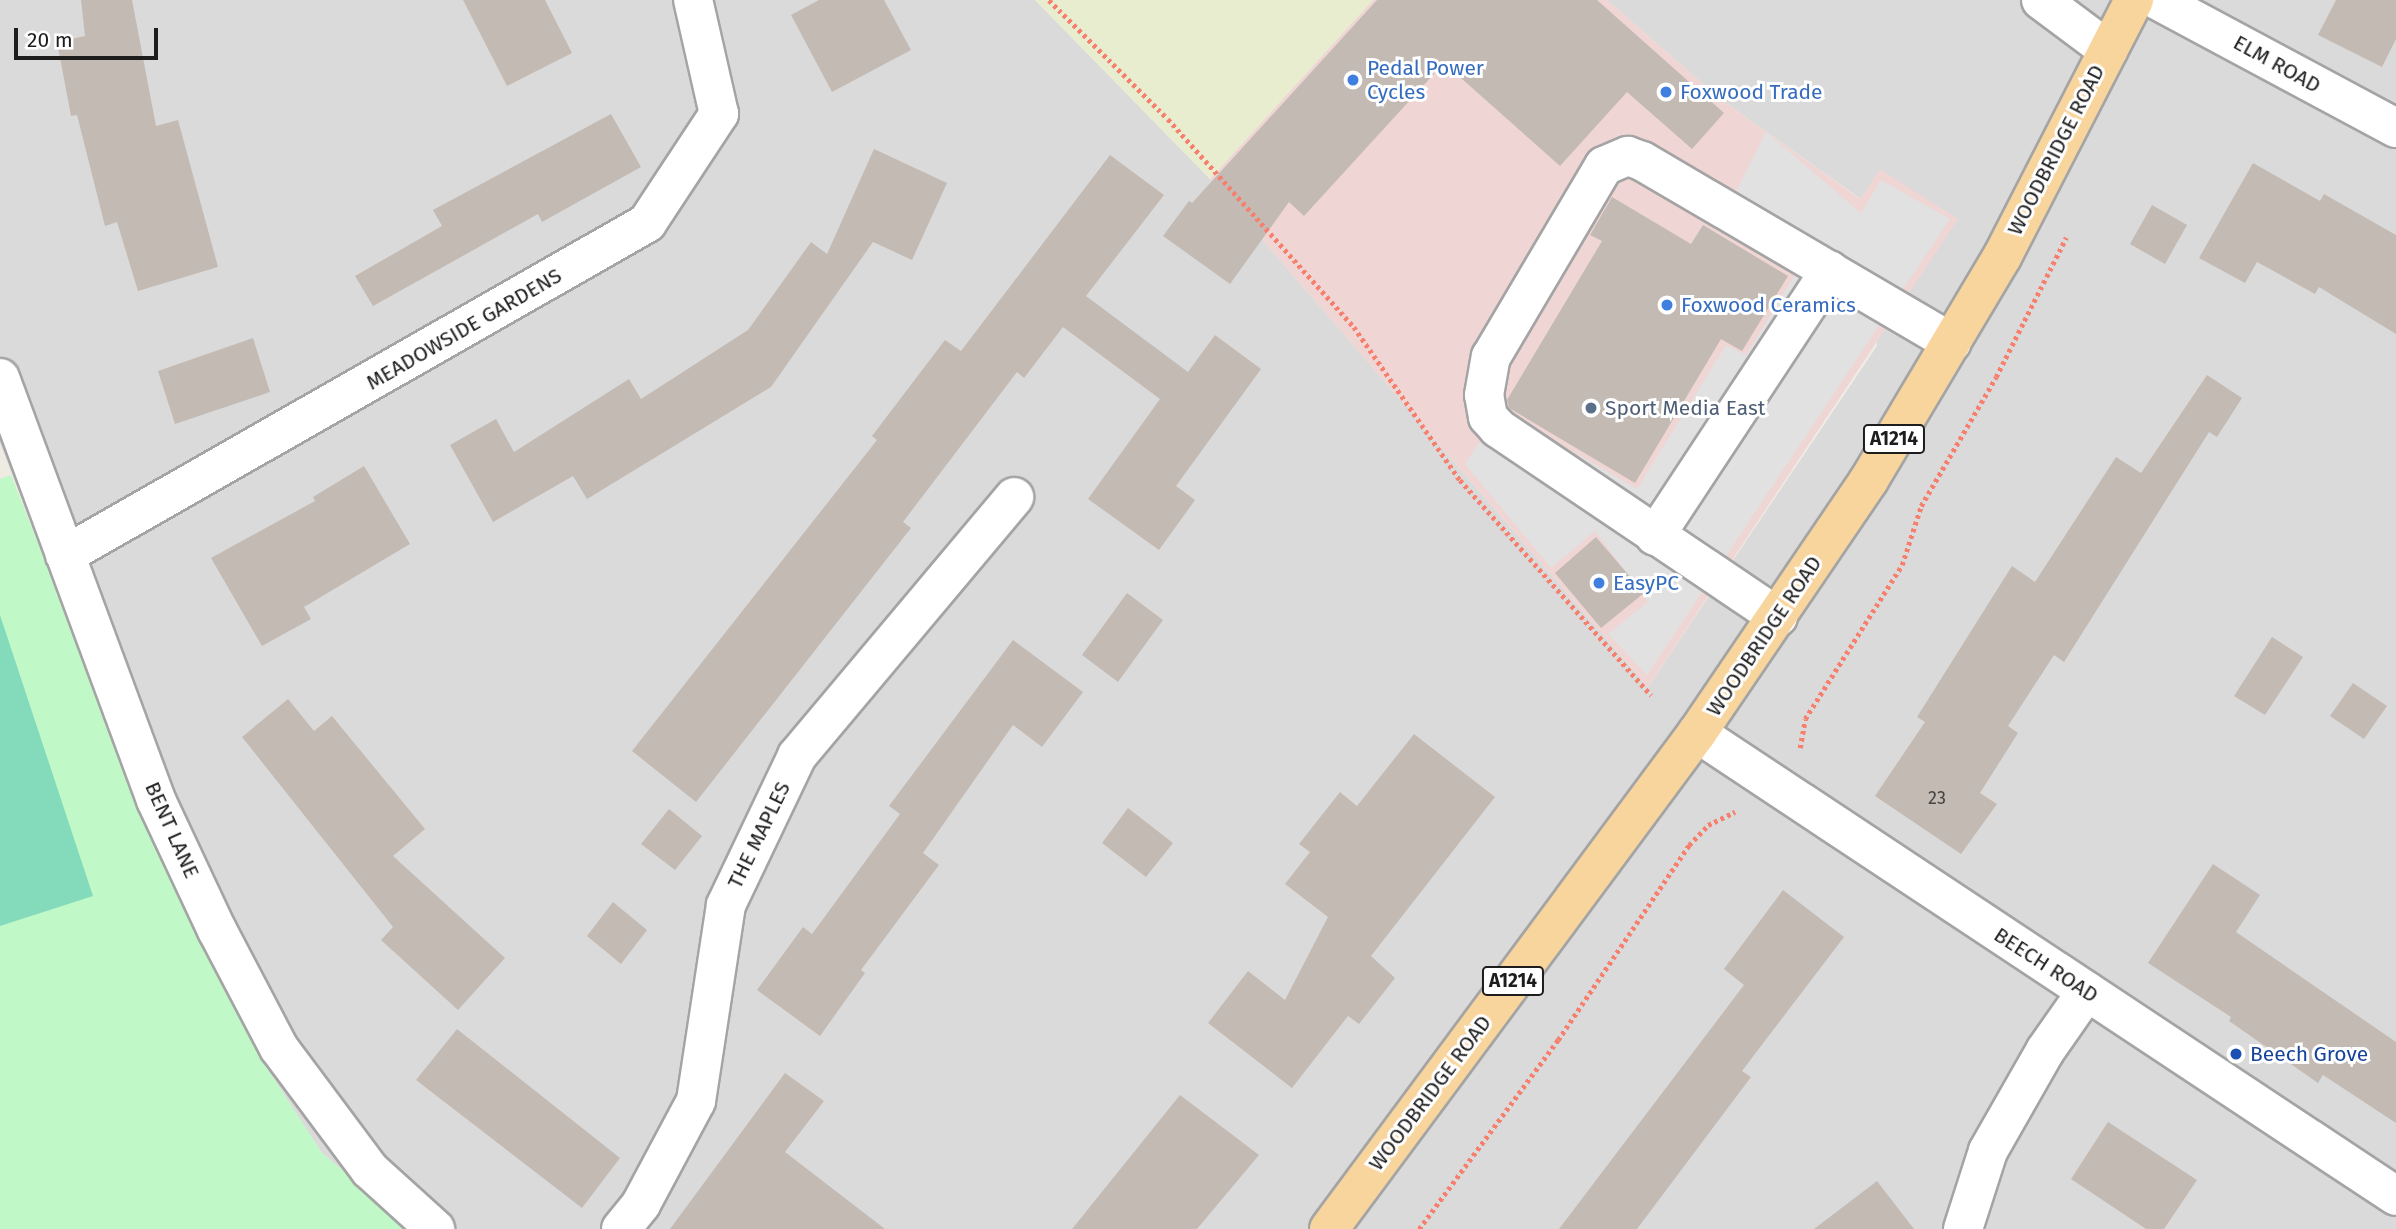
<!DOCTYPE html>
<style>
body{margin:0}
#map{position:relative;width:2396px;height:1229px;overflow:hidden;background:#eeebe3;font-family:"Fira Sans",sans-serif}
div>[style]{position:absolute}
.residential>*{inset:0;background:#dbdada}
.commercial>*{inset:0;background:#efd5d3}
.farmland>*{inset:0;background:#e9edcf}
.park>*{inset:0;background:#c1f8c7}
.pitch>*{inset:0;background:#83dbbc}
.parking>*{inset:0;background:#e1e1e1}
.building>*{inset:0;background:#c3bab3}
.path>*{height:4.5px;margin-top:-2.25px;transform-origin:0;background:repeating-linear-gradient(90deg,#f6806d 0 3.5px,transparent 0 7px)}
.roads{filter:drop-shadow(2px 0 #a4a4a4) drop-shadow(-2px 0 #a4a4a4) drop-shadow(0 2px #a4a4a4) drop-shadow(0 -2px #a4a4a4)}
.minor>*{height:38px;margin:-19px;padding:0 19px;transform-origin:19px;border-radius:19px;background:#fff}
.major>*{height:38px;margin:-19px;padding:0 19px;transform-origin:19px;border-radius:19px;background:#f9d59e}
.dots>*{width:19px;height:19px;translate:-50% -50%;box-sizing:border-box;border:4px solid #fff;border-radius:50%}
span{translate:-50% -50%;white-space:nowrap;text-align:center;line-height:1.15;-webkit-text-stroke:6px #fff;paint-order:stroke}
.number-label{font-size:18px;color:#464442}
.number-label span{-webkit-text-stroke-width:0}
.shield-label span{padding:2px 5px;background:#fff;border:2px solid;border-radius:5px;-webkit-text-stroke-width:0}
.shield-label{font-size:19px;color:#1d1d1d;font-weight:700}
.street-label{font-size:21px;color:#1d1d1d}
.shop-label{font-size:21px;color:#366cbe}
.left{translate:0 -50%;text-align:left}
.service-label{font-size:21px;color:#4e5e75}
.transit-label{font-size:21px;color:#164399}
.scale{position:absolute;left:14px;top:28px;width:144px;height:32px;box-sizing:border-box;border:4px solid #1d1d1d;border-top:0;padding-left:9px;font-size:21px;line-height:24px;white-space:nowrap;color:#1d1d1d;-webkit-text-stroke:5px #fff;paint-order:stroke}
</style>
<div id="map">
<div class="residential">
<div style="clip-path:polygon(0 0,1035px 0,1210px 179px,1648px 687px,1877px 346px,1861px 199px,1723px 101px,1607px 0,2396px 0,2396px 1229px,412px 1229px,322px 1153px,261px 1059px,198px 936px,143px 808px,0 443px)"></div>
</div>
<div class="commercial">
<div style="clip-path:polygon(1373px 0,1607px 0,1723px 101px,1860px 199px,1880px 169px,1958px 219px,1648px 687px,1210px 179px)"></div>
</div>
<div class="farmland">
<div style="clip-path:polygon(1035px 0,1373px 0,1210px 179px)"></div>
</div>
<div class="park">
<div style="clip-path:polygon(11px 475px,143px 808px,198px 936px,261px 1059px,322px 1153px,412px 1229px,0 1229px,0 479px)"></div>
</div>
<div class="pitch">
<div style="clip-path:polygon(0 615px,93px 896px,0 926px)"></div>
</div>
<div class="parking">
<div style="clip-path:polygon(1766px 132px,1861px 213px,1881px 180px,1950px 219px,1647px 675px,1608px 634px,1648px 602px,1595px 531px,1551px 568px,1465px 464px,1501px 410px,1637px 489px,1726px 345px,1746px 355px,1801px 265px,1721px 221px)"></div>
</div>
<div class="building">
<div style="clip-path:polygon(81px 0,132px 0,156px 126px,178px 120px,218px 267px,138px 291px,117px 222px,105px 226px,77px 115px,71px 116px,57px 42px,85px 36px)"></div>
<div style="clip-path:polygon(463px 0,545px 0,572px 53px,507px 86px)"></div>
<div style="clip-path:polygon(819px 0,884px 0,911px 50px,832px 92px,791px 15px)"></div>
<div style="clip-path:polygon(1377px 0,1597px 0,1724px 113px,1692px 149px,1627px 92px,1560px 166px,1444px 63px,1304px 216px,1289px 202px,1230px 284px,1163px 236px,1189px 201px,1192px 203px)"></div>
<div style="clip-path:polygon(2336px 0,2396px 0,2396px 39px,2382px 67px,2318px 35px)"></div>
<div style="clip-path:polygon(611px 114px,641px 167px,542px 222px,538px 214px,373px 306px,355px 276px,442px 226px,433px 210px)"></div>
<div style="clip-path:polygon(874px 149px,947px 183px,912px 260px,873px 242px,771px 387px,587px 499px,573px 476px,493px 522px,450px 445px,496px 419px,514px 452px,629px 379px,641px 399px,748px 330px,811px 242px,827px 254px)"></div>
<div style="clip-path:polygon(1110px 155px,1164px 195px,1086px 296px,1188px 372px,1215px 335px,1261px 369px,1176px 486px,1195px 500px,1159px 550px,1088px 499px,1160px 399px,1063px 327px,1024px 378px,1017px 372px,903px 522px,911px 528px,696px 802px,632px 751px,877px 440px,872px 436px,945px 340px,961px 351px)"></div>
<div style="clip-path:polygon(2253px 163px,2320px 201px,2324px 194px,2396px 235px,2396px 334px,2319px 287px,2315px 294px,2257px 262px,2245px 283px,2199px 258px)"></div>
<div style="clip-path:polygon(1612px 197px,1691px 244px,1703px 225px,1788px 276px,1742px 351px,1721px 339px,1635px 483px,1509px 408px,1507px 400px,1602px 241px,1590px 235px)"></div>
<div style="clip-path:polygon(2152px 205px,2187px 225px,2165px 264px,2130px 244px)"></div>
<div style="clip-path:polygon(253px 338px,270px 392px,175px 424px,158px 371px)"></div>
<div style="clip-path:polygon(2207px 375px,2242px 398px,2217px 437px,2209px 432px,2064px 662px,2054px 655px,2008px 726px,2018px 733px,1980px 793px,1997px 804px,1961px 854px,1875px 796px,1925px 722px,1917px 717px,2012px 566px,2035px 582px,2116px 457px,2141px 473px)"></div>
<div style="clip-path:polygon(364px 466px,410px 544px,304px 607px,311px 619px,262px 646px,211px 558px,315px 501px,313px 497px)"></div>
<div style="clip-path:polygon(1596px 537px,1644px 593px,1601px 628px,1555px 573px)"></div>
<div style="clip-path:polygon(1127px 593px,1163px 620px,1118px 682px,1082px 655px)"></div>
<div style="clip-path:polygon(2272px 637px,2303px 657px,2265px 715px,2234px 696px)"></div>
<div style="clip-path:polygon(1013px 640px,1083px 692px,1042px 747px,1013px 725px,923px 853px,939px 865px,861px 970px,865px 973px,820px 1036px,757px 990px,803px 927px,812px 934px,900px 814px,889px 806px)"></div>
<div style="clip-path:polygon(2353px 683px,2387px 706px,2364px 739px,2330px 716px)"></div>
<div style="clip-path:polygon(288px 699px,314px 731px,332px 716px,425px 829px,393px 856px,505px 958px,458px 1010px,381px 940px,393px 927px,242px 737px)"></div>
<div style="clip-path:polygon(1414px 734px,1495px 797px,1371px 956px,1395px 978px,1359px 1024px,1348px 1016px,1292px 1088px,1208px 1023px,1248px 971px,1285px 1000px,1328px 917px,1285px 884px,1310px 852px,1299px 844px,1340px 792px,1357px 806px)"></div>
<div style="clip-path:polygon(1128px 808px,1173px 843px,1146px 877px,1102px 843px)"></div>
<div style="clip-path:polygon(669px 809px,702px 836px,675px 870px,641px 844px)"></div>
<div style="clip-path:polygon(2213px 864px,2260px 895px,2236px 932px,2396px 1042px,2396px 1123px,2323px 1075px,2318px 1083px,2229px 1021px,2231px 1017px,2148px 963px)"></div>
<div style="clip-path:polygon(1783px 890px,1844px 937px,1742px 1071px,1751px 1077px,1637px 1229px,1559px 1229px,1744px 985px,1724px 969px)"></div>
<div style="clip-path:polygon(613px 902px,647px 930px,621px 964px,587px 936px)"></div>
<div style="clip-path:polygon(457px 1029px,620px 1158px,582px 1208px,416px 1080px)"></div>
<div style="clip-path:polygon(785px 1073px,824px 1101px,785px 1152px,885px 1229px,670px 1229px)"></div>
<div style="clip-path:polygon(1180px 1095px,1259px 1155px,1197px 1229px,1072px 1229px)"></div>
<div style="clip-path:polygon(2108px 1122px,2197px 1180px,2164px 1229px,2146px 1229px,2071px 1179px)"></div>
<div style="clip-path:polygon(1877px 1181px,1914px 1229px,1814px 1229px)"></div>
</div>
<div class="path">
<div style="left:1049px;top:0;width:168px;rotate:45deg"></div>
<div style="left:1168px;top:119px;width:279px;rotate:48.2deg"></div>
<div style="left:1354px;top:327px;width:186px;rotate:55.3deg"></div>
<div style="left:1460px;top:480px;width:288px;rotate:48.4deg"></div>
<div style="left:1800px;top:748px;width:29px;rotate:-80deg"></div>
<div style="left:1805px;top:719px;width:182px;rotate:-57.8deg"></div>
<div style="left:1902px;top:565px;width:62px;rotate:-72.1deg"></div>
<div style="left:1921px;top:506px;width:149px;rotate:-59.8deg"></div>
<div style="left:1996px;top:377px;width:156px;rotate:-63.3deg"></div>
<div style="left:1419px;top:1229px;width:235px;rotate:-53.7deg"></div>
<div style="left:1558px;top:1040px;width:235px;rotate:-56.1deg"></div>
<div style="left:1689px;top:845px;width:28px;rotate:-46deg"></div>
<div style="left:1708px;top:825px;width:30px;rotate:-26deg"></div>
</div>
<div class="roads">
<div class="minor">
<div style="left:2041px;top:0;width:84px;rotate:36.7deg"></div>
<div style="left:2157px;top:0;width:271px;rotate:28.2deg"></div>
<div style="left:0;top:378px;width:450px;rotate:69.7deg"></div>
<div style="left:156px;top:800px;width:144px;rotate:64.9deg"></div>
<div style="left:217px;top:930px;width:133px;rotate:62.3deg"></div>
<div style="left:279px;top:1048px;width:152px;rotate:53.3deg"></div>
<div style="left:370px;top:1170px;width:88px;rotate:42.2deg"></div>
<div style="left:1655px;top:536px;width:318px;rotate:-56.6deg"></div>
<div style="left:65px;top:555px;width:670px;rotate:-29.7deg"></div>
<div style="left:647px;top:223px;width:131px;rotate:-56.6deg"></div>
<div style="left:719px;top:114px;width:117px;rotate:-102.8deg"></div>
<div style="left:1778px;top:617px;width:338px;rotate:-146deg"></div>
<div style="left:1498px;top:428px;width:15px;rotate:-132deg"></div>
<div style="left:1488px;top:417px;width:22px;rotate:-100deg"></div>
<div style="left:1484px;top:395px;width:39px;rotate:-80deg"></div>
<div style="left:1491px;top:357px;width:222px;rotate:-59.4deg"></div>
<div style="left:1604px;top:166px;width:26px;rotate:-23deg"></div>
<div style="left:1628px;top:156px;width:15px;rotate:20deg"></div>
<div style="left:1642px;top:161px;width:359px;rotate:30.4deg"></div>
<div style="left:1697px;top:733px;width:838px;rotate:33.52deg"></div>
<div style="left:621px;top:1229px;width:32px;rotate:-51deg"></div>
<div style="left:641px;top:1204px;width:117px;rotate:-61.9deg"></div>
<div style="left:696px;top:1101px;width:198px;rotate:-81.3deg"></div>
<div style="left:726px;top:905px;width:165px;rotate:-64.5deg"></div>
<div style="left:797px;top:756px;width:338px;rotate:-50deg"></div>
<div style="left:1963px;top:1229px;width:82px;rotate:-72.2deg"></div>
<div style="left:1988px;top:1151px;width:115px;rotate:-60.3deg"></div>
<div style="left:2045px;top:1051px;width:73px;rotate:-55deg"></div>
</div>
<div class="major">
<div style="left:1329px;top:1229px;width:618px;rotate:-53.43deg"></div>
<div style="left:1697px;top:733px;width:306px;rotate:-55.8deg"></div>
<div style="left:1869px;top:480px;width:260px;rotate:-59.2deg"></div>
<div style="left:2002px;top:257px;width:289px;rotate:-62.8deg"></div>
</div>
</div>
<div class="dots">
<div style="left:1353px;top:80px;background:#3f7fe0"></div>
<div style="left:1666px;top:92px;background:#3f7fe0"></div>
<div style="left:1667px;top:305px;background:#3f7fe0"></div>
<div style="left:1591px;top:408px;background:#5c6f8a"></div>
<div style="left:1599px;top:583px;background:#3f7fe0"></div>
<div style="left:2236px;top:1054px;background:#1a4fb4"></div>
</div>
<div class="number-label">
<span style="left:1937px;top:798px">23</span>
</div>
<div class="shield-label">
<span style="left:1894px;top:439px">A1214</span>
<span style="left:1513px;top:981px">A1214</span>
</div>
<div class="street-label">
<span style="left:2277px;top:64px;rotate:29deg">ELM ROAD</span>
<span style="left:2056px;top:150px;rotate:-63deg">WOODBRIDGE ROAD</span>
<span style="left:464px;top:329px;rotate:-30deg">MEADOWSIDE GARDENS</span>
<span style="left:1764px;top:636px;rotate:-56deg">WOODBRIDGE ROAD</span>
<span style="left:172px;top:830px;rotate:66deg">BENT LANE</span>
<span style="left:759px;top:835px;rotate:-64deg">THE MAPLES</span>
<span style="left:2046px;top:965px;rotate:33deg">BEECH ROAD</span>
<span style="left:1430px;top:1093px;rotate:-53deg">WOODBRIDGE ROAD</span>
</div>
<div class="shop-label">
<span class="left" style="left:1367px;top:80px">Pedal Power<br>Cycles</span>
<span class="left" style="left:1680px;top:92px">Foxwood Trade</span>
<span class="left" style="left:1681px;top:305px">Foxwood Ceramics</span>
<span class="left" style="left:1613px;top:583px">EasyPC</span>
</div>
<div class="service-label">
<span class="left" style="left:1605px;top:408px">Sport Media East</span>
</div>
<div class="transit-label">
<span class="left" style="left:2250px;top:1054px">Beech Grove</span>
</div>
<div class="scale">20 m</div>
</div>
